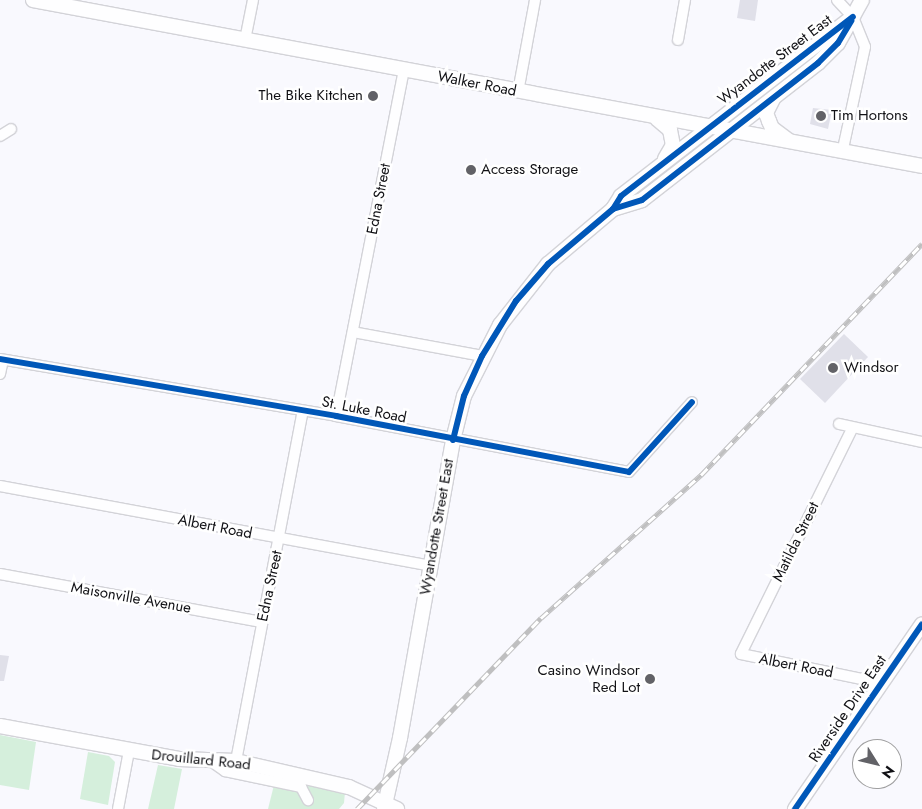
<!DOCTYPE html>
<style>
body{margin:0}
#map{position:relative;width:922px;height:809px;overflow:hidden;background:#f9f9fe;font-family:Jost,sans-serif}
div>[style]{position:absolute}
.green>*{inset:0;background:#d5efdc}
.building>*{inset:0;background:#e0e0e9}
.roads{filter:drop-shadow(1px 0 #d3d3d8) drop-shadow(-1px 0 #d3d3d8) drop-shadow(0 1px #d3d3d8) drop-shadow(0 -1px #d3d3d8)}
.street>*{height:10px;margin:-5px;padding:0 5px;transform-origin:5px;border-radius:5px;background:#fefeff}
.secondary>*{height:14px;margin:-7px;padding:0 7px;transform-origin:7px;border-radius:7px;background:#fefeff}
.rail>*{height:5px;margin-top:-2.5px;transform-origin:0;background:repeating-linear-gradient(90deg,#fff 0 9px,#bfbfc0 0 18px);box-sizing:border-box;border-block:1px solid #bfbfc0}
.cycleway>*{height:6px;margin:-3px;padding:0 3px;transform-origin:3px;border-radius:3px;background:#0057b8}
.dots>*{width:14px;height:14px;translate:-50% -50%;box-sizing:border-box;border:2px solid #fff;border-radius:50%}
span{translate:-50% -50%;white-space:nowrap;text-align:center;line-height:1.15;-webkit-text-stroke:5px #fff;paint-order:stroke}
.street-label{font-size:15px;color:#111115}
.poi-label{font-size:15px;color:#111115}
.right{translate:-100% -50%;text-align:right}
.left{translate:0 -50%;text-align:left}
.north{position:absolute;left:852px;top:739px;width:50px;height:50px;box-sizing:border-box;background:#fff;border:1px solid #a0a0a1;border-radius:50%;rotate:126deg;font-size:14px;font-weight:700;line-height:20px;text-align:center;color:#111115}
.north::after{content:'';display:block;margin:auto;width:18px;height:22px;background:#626267;clip-path:polygon(50% 0,100% 100%,50% 72%,0 100%)}
</style>
<div id="map">
<div class="green">
<div style="clip-path:polygon(0 735px,36px 742px,29px 790px,0 785px)"></div>
<div style="clip-path:polygon(88px 752px,109px 756px,115px 762px,108px 805px,80px 799px)"></div>
<div style="clip-path:polygon(158px 765px,182px 769px,174px 809px,148px 809px)"></div>
<div style="clip-path:polygon(276px 777px,345px 792px,344px 803px,339px 809px,268px 809px)"></div>
</div>
<div class="building">
<div style="clip-path:polygon(740px 0,758px 0,755px 21px,737px 18px)"></div>
<div style="clip-path:polygon(813px 108px,832px 110px,828px 129px,810px 124px)"></div>
<div style="clip-path:polygon(844px 334px,868px 357px,825px 403px,800px 379px)"></div>
<div style="clip-path:polygon(0 655px,9px 656px,4px 681px,0 681px)"></div>
</div>
<div class="roads">
<div class="street">
<div style="left:837px;top:0;width:23px;rotate:47deg"></div>
<div style="left:853px;top:17px;width:32px;rotate:68deg"></div>
<div style="left:865px;top:47px;width:108px;rotate:102.2deg"></div>
<div style="left:245px;top:40px;width:41px;rotate:-78.7deg"></div>
<div style="left:678px;top:40px;width:41px;rotate:-80.1deg"></div>
<div style="left:518px;top:92px;width:94px;rotate:-79.5deg"></div>
<div style="left:0;top:136px;width:13px;rotate:-32deg"></div>
<div style="left:353px;top:332px;width:131px;rotate:10.5deg"></div>
<div style="left:0;top:359px;width:341px;rotate:9.6deg"></div>
<div style="left:336px;top:416px;width:298px;rotate:10.8deg"></div>
<div style="left:629px;top:472px;width:94px;rotate:-48deg"></div>
<div style="left:0;top:374px;width:14px;rotate:-78deg"></div>
<div style="left:336px;top:416px;width:353px;rotate:-78.9deg"></div>
<div style="left:839px;top:424px;width:85px;rotate:12.2deg"></div>
<div style="left:852px;top:429px;width:251px;rotate:116.3deg"></div>
<div style="left:741px;top:654px;width:143px;rotate:11.7deg"></div>
<div style="left:0;top:486px;width:437px;rotate:10.5deg"></div>
<div style="left:0;top:574px;width:266px;rotate:10.4deg"></div>
<div style="left:236px;top:761px;width:356px;rotate:-79.2deg"></div>
<div style="left:212px;top:762px;width:16px;rotate:35deg"></div>
<div style="left:225px;top:771px;width:78px;rotate:11.9deg"></div>
<div style="left:301px;top:787px;width:15px;rotate:62deg"></div>
<div style="left:118px;top:809px;width:59px;rotate:-79.3deg"></div>
</div>
<div class="secondary">
<div style="left:33px;top:0;width:904px;rotate:10.58deg"></div>
<div style="left:773px;top:99px;width:16px;rotate:117deg"></div>
<div style="left:766px;top:113px;width:9px;rotate:69deg"></div>
<div style="left:769px;top:121px;width:8px;rotate:67deg"></div>
<div style="left:772px;top:128px;width:21px;rotate:37deg"></div>
<div style="left:657px;top:119px;width:17px;rotate:40deg"></div>
<div style="left:670px;top:130px;width:15px;rotate:79deg"></div>
<div style="left:673px;top:145px;width:16px;rotate:120deg"></div>
<div style="left:613px;top:209px;width:30px;rotate:-17deg"></div>
<div style="left:642px;top:200px;width:223px;rotate:-37.9deg"></div>
<div style="left:818px;top:63px;width:28px;rotate:-45deg"></div>
<div style="left:838px;top:43px;width:49px;rotate:-60.8deg"></div>
<div style="left:0;top:726px;width:182px;rotate:10.4deg"></div>
<div style="left:179px;top:759px;width:57px;rotate:2deg"></div>
<div style="left:236px;top:761px;width:116px;rotate:13deg"></div>
<div style="left:349px;top:787px;width:53px;rotate:24.6deg"></div>
<div style="left:384px;top:809px;width:73px;rotate:-77.3deg"></div>
<div style="left:400px;top:738px;width:303px;rotate:-79.9deg"></div>
<div style="left:453px;top:440px;width:45px;rotate:-76deg"></div>
<div style="left:464px;top:396px;width:80px;rotate:-63.1deg"></div>
<div style="left:500px;top:325px;width:78px;rotate:-51.8deg"></div>
<div style="left:548px;top:264px;width:85px;rotate:-40.2deg"></div>
<div style="left:613px;top:209px;width:15px;rotate:-58deg"></div>
<div style="left:621px;top:196px;width:293px;rotate:-37.7deg"></div>
<div style="left:795px;top:809px;width:224px;rotate:-55.5deg"></div>
</div>
</div>
<div class="rail">
<div style="left:357px;top:809px;width:265px;rotate:-46.1deg"></div>
<div style="left:541px;top:618px;width:215px;rotate:-41.8deg"></div>
<div style="left:701px;top:475px;width:320px;rotate:-46.3deg"></div>
</div>
<div class="cycleway">
<div style="left:613px;top:209px;width:30px;rotate:-17deg"></div>
<div style="left:642px;top:200px;width:223px;rotate:-37.9deg"></div>
<div style="left:818px;top:63px;width:28px;rotate:-45deg"></div>
<div style="left:838px;top:43px;width:26px;rotate:-59deg"></div>
<div style="left:0;top:359px;width:341px;rotate:9.6deg"></div>
<div style="left:336px;top:416px;width:298px;rotate:10.8deg"></div>
<div style="left:629px;top:472px;width:94px;rotate:-48deg"></div>
<div style="left:453px;top:440px;width:45px;rotate:-76deg"></div>
<div style="left:464px;top:396px;width:44px;rotate:-65.8deg"></div>
<div style="left:482px;top:356px;width:65px;rotate:-58.3deg"></div>
<div style="left:516px;top:301px;width:49px;rotate:-49.1deg"></div>
<div style="left:548px;top:264px;width:85px;rotate:-40.2deg"></div>
<div style="left:613px;top:209px;width:15px;rotate:-58deg"></div>
<div style="left:621px;top:196px;width:293px;rotate:-37.7deg"></div>
<div style="left:795px;top:809px;width:224px;rotate:-55.5deg"></div>
</div>
<div class="dots">
<div style="left:373px;top:96px;background:#626267"></div>
<div style="left:821px;top:116px;background:#626267"></div>
<div style="left:471px;top:170px;background:#626267"></div>
<div style="left:833px;top:368px;background:#626267"></div>
<div style="left:650px;top:679px;background:#626267"></div>
</div>
<div class="street-label">
<span style="left:775px;top:60px;rotate:-37deg">Wyandotte Street East</span>
<span style="left:477px;top:84px;rotate:11deg">Walker Road</span>
<span style="left:379px;top:199px;rotate:-79deg">Edna Street</span>
<span style="left:364px;top:410px;rotate:11deg">St. Luke Road</span>
<span style="left:215px;top:527px;rotate:11deg">Albert Road</span>
<span style="left:437px;top:527px;rotate:-80deg">Wyandotte Street East</span>
<span style="left:796px;top:542px;rotate:-64deg">Matilda Street</span>
<span style="left:270px;top:586px;rotate:-78deg">Edna Street</span>
<span style="left:131px;top:598px;rotate:10deg">Maisonville Avenue</span>
<span style="left:796px;top:666px;rotate:11deg">Albert Road</span>
<span style="left:848px;top:709px;rotate:-56deg">Riverside Drive East</span>
<span style="left:201px;top:760px;rotate:6deg">Drouillard Road</span>
</div>
<div class="poi-label">
<span class="right" style="left:363px;top:96px">The Bike Kitchen</span>
<span class="left" style="left:831px;top:116px">Tim Hortons</span>
<span class="left" style="left:481px;top:170px">Access Storage</span>
<span class="left" style="left:844px;top:368px">Windsor</span>
<span class="right" style="left:640px;top:679px">Casino Windsor<br>Red Lot</span>
</div>
<div class="north">N</div>
</div>
